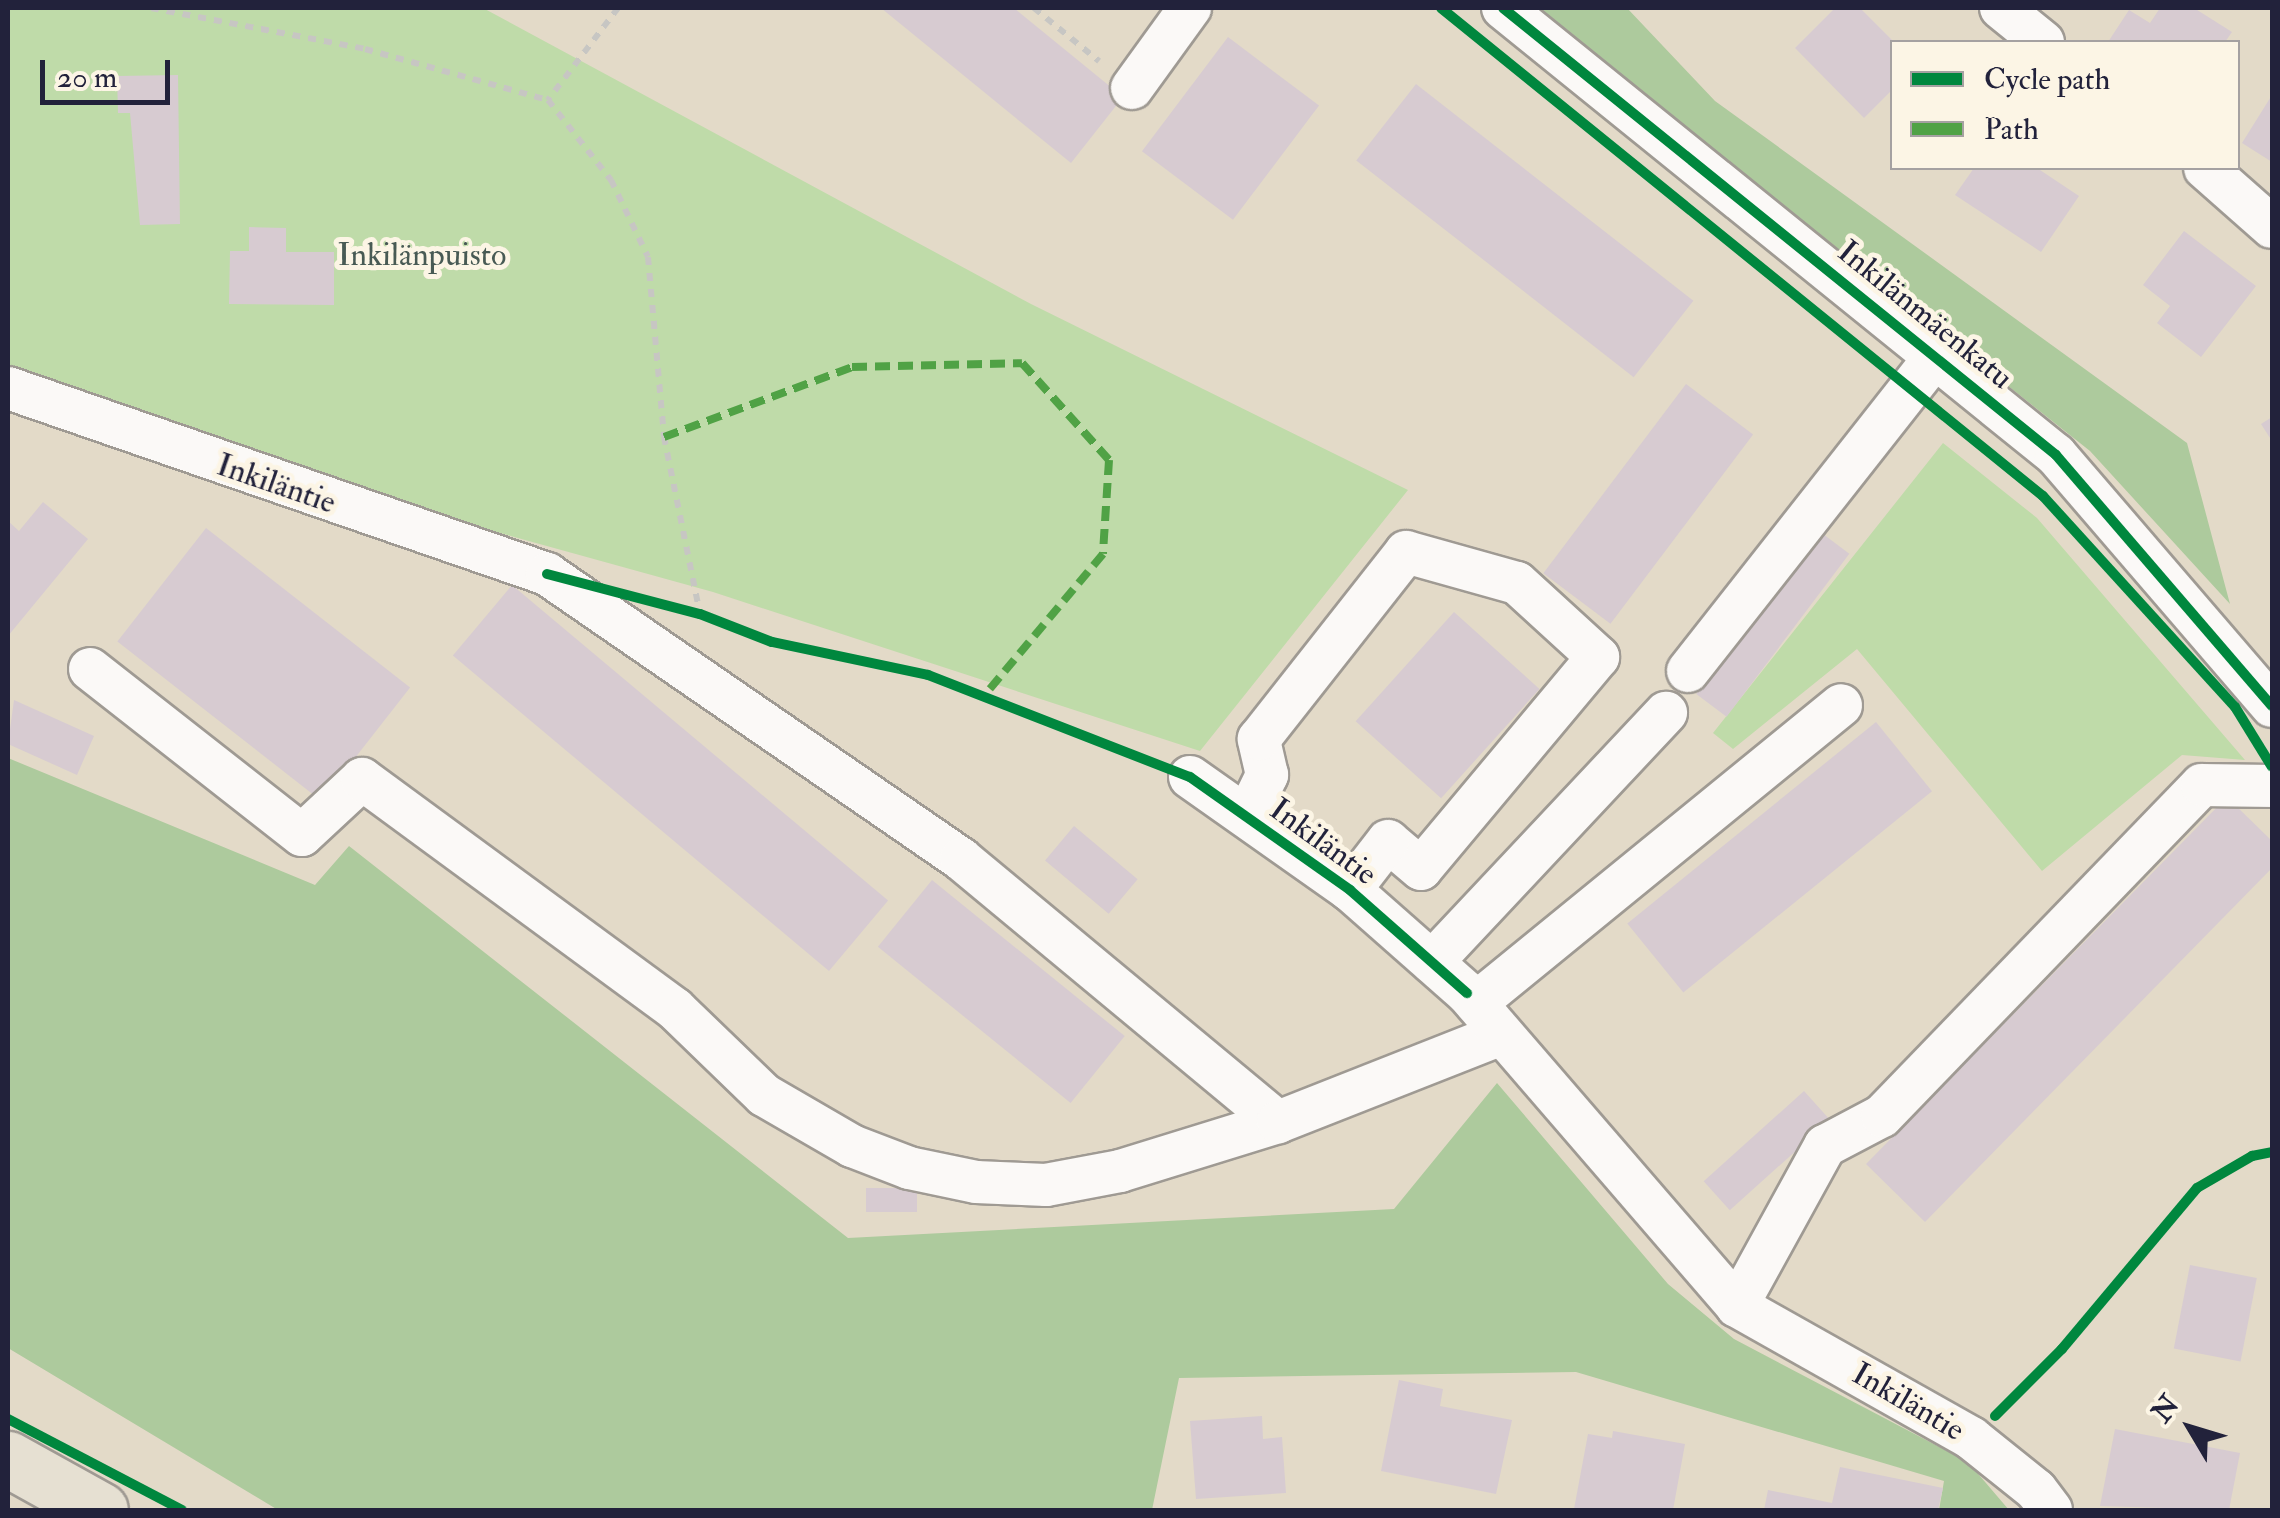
<!DOCTYPE html>
<html>
<head>
<meta charset="utf-8">
<style>
  body { margin:0 }
  #map { position:relative; width:2280px; height:1518px; overflow:hidden; background:#e3dac8; font-family:"IM FELL Double Pica",serif }
  div>[style] { position:absolute }
  .green>* { inset:0; background:#bfdba9 }
  .forest>* { inset:0; background:#adca9d }
  .building>* { inset:0; background:#d7cbd1; transform-origin:0 0 }
  .path>* { height:6px; margin-top:-3px; transform-origin:0; background:repeating-linear-gradient(90deg,#c7c6c3 0 8px,transparent 0 16px) }
  .roads { filter:drop-shadow(2px 0 #9f9a93) drop-shadow(-2px 0 #9f9a93) drop-shadow(0 2px #9f9a93) drop-shadow(0 -2px #9f9a93) }
  .minor>* { height:42px; margin:-21px; padding:0 21px; transform-origin:21px; border-radius:21px; background:#fbf9f7 }
  .major>* { height:55px; margin:-27.5px; padding:0 27.5px; transform-origin:27.5px; border-radius:27.5px; background:#e6e0d2 }
  .quiet>* { height:8px; margin-top:-4px; transform-origin:0; background:repeating-linear-gradient(90deg,#50a245 0 15px,transparent 0 23px) }
  .cycleway>* { height:10px; margin:-5px; padding:0 5px; transform-origin:5px; border-radius:5px; background:#00873e }
  span { translate:-50% -50%; white-space:nowrap; text-align:center; line-height:1.15; -webkit-text-stroke:10px #fcf5e5; paint-order:stroke }
  .park-label { font-size:32px; color:#485a54 }
  .street-label { font-size:32px; color:#22223b }
  .frame { position:absolute; inset:0; border:10px solid #22223b; pointer-events:none }
  .legend { position:absolute; left:1890px; top:40px; width:350px; height:130px; box-sizing:border-box; background:#fcf5e5; border:2px solid #a5a1a1; margin:0; padding:12px 18px; list-style:none; font-size:30px; color:#22223b }
  .legend li { display:flex; align-items:center; gap:20px; height:50px }
  .legend b { width:50px; border:2px solid #a5a1a1 }
  .north { position:absolute; left:2140px; top:1378px; width:100px; height:100px; -webkit-text-stroke:8px #fcf5e5; paint-order:stroke; rotate:308deg; font-size:28px; font-weight:700; line-height:40px; text-align:center; color:#22223b }
  .north::after { content:''; display:block; margin:auto; width:35px; height:45px; background:#22223b; clip-path:polygon(50% 0,100% 100%,50% 72%,0 100%) }
  .scale { position:absolute; left:40px; top:60px; width:130px; height:45px; box-sizing:border-box; border:5px solid #22223b; border-top:0; padding-left:12px; font-size:30px; line-height:35px; white-space:nowrap; color:#22223b; -webkit-text-stroke:8px #fcf5e5; paint-order:stroke }
</style>
</head>
<body>
<div id="map">
  <div class="green">
    <div style="clip-path:polygon(8px 8px,483px 8px,1031px 304px,1408px 490px,1200px 751px,713px 592px,179px 444px,8px 375px)"></div>
    <div style="clip-path:polygon(1943px 443px,2037px 518px,2245px 760px,2182px 755px,2042px 871px,1857px 649px,1733px 749px,1713px 733px)"></div>
  </div>
  <div class="forest">
    <div style="clip-path:polygon(1531px 8px,1627px 8px,1715px 101px,2187px 443px,2230px 604px,2090px 451px)"></div>
    <div style="clip-path:polygon(8px 758px,315px 885px,349px 846px,848px 1238px,1394px 1209px,1497px 1083px,1668px 1284px,1734px 1339px,1968px 1462px,2009px 1510px,1939px 1510px,1944px 1481px,1576px 1372px,1179px 1378px,1152px 1510px,278px 1510px,8px 1348px)"></div>
  </div>
  <div class="building">
    <div style="clip-path:polygon(881px 8px,1014px 8px,1123px 97px,1071px 163px)"></div>
    <div style="clip-path:polygon(1835px 8px,1860px 8px,1892px 40px,1892px 90px,1864px 118px,1795px 48px)"></div>
    <div style="clip-path:polygon(2160px 8px,2194px 8px,2232px 32px,2225px 42px,2108px 42px,2129px 10px,2150px 23px)"></div>
    <div style="left:1228px;top:37px;width:114px;height:143px;rotate:37deg"></div>
    <div style="clip-path:polygon(178px 75px,180px 224px,140px 225px,130px 113px,118px 113px,117px 76px)"></div>
    <div style="left:1416px;top:84px;width:352px;height:97px;rotate:38deg"></div>
    <div style="clip-path:polygon(2272px 95px,2272px 162px,2242px 143px)"></div>
    <div style="clip-path:polygon(1974px 168px,2037px 168px,2079px 196px,2041px 252px,1955px 195px)"></div>
    <div style="clip-path:polygon(249px 227px,286px 228px,286px 252px,334px 252px,334px 305px,229px 304px,230px 251px,249px 251px)"></div>
    <div style="clip-path:polygon(2184px 231px,2256px 286px,2201px 357px,2157px 323px,2170px 306px,2143px 285px)"></div>
    <div style="left:1686px;top:384px;width:84px;height:237px;rotate:37deg"></div>
    <div style="clip-path:polygon(2272px 417px,2272px 441px,2261px 424px)"></div>
    <div style="clip-path:polygon(43px 502px,88px 539px,8px 636px,8px 521px,19px 531px)"></div>
    <div style="left:206px;top:528px;width:259px;height:144px;rotate:38deg"></div>
    <div style="left:1819px;top:531px;width:38px;height:204px;rotate:37deg"></div>
    <div style="left:512px;top:585px;width:491px;height:92px;rotate:40deg"></div>
    <div style="left:1454px;top:612px;width:115px;height:147px;rotate:42deg"></div>
    <div style="clip-path:polygon(14px 700px,94px 736px,77px 775px,8px 744px)"></div>
    <div style="left:1876px;top:722px;width:89px;height:320px;rotate:51deg"></div>
    <div style="clip-path:polygon(2227px 797px,2272px 841px,2272px 868px,1925px 1222px,1866px 1164px)"></div>
    <div style="left:1074px;top:826px;width:83px;height:45px;rotate:40deg"></div>
    <div style="left:932px;top:880px;width:248px;height:86px;rotate:39deg"></div>
    <div style="left:1804px;top:1091px;width:39px;height:135px;rotate:48deg"></div>
    <div style="left:866px;top:1188px;width:51px;height:24px"></div>
    <div style="left:2190px;top:1265px;width:68px;height:85px;rotate:11deg"></div>
    <div style="clip-path:polygon(1399px 1380px,1443px 1389px,1440px 1406px,1512px 1420px,1496px 1494px,1381px 1471px)"></div>
    <div style="clip-path:polygon(1262px 1416px,1263px 1439px,1282px 1437px,1286px 1493px,1196px 1499px,1190px 1421px)"></div>
    <div style="clip-path:polygon(2115px 1429px,2240px 1453px,2229px 1510px,2100px 1506px)"></div>
    <div style="clip-path:polygon(1613px 1431px,1685px 1444px,1673px 1510px,1574px 1509px,1588px 1434px,1612px 1438px)"></div>
    <div style="clip-path:polygon(1840px 1467px,1943px 1488px,1938px 1510px,1764px 1510px,1768px 1490px,1832px 1503px)"></div>
  </div>
  <div class="path">
    <div style="left:151px;top:8px;width:218px;rotate:10.8deg"></div>
    <div style="left:365px;top:49px;width:190px;rotate:15.6deg"></div>
    <div style="left:618px;top:8px;width:116px;rotate:127.3deg"></div>
    <div style="left:548px;top:100px;width:102px;rotate:51.8deg"></div>
    <div style="left:611px;top:180px;width:85px;rotate:64.3deg"></div>
    <div style="left:648px;top:257px;width:181px;rotate:84.9deg"></div>
    <div style="left:664px;top:437px;width:181px;rotate:78.5deg"></div>
    <div style="left:1034px;top:8px;width:84px;rotate:39.2deg"></div>
  </div>
  <div class="roads">
    <div class="minor">
      <div style="left:1503px;top:8px;width:711px;rotate:38.95deg"></div>
      <div style="left:2056px;top:455px;width:331px;rotate:49.3deg"></div>
      <div style="left:2001px;top:8px;width:54px;rotate:39deg"></div>
      <div style="left:1132px;top:88px;width:99px;rotate:-54.1deg"></div>
      <div style="left:2205px;top:168px;width:89px;rotate:41.4deg"></div>
      <div style="left:8px;top:388px;width:570px;rotate:19.04deg"></div>
      <div style="left:547px;top:574px;width:503px;rotate:34.54deg"></div>
      <div style="left:961px;top:859px;width:412px;rotate:39.7deg"></div>
      <div style="left:90px;top:669px;width:269px;rotate:38.1deg"></div>
      <div style="left:302px;top:835px;width:82px;rotate:-43deg"></div>
      <div style="left:362px;top:779px;width:388px;rotate:36.3deg"></div>
      <div style="left:675px;top:1009px;width:124px;rotate:44deg"></div>
      <div style="left:764px;top:1095px;width:102px;rotate:30.1deg"></div>
      <div style="left:852px;top:1146px;width:61px;rotate:21.1deg"></div>
      <div style="left:909px;top:1168px;width:68px;rotate:11.8deg"></div>
      <div style="left:976px;top:1182px;width:70px;rotate:2.5deg"></div>
      <div style="left:1046px;top:1185px;width:75px;rotate:-10.7deg"></div>
      <div style="left:1120px;top:1171px;width:165px;rotate:-17.2deg"></div>
      <div style="left:1278px;top:1122px;width:240px;rotate:-21.5deg"></div>
      <div style="left:1688px;top:671px;width:402px;rotate:-51.8deg"></div>
      <div style="left:1190px;top:777px;width:196px;rotate:35.2deg"></div>
      <div style="left:1350px;top:890px;width:156px;rotate:41.4deg"></div>
      <div style="left:1467px;top:993px;width:413px;rotate:49.2deg"></div>
      <div style="left:1737px;top:1306px;width:269px;rotate:29.4deg"></div>
      <div style="left:1971px;top:1438px;width:83px;rotate:38.7deg"></div>
      <div style="left:2036px;top:1490px;width:25px;rotate:53deg"></div>
      <div style="left:1247px;top:816px;width:46px;rotate:-64deg"></div>
      <div style="left:1267px;top:775px;width:37px;rotate:-103deg"></div>
      <div style="left:1259px;top:739px;width:238px;rotate:-51.8deg"></div>
      <div style="left:1406px;top:552px;width:115px;rotate:15.6deg"></div>
      <div style="left:1517px;top:583px;width:110px;rotate:42.4deg"></div>
      <div style="left:1598px;top:657px;width:276px;rotate:129.9deg"></div>
      <div style="left:1421px;top:869px;width:43px;rotate:-139.7deg"></div>
      <div style="left:1388px;top:841px;width:62px;rotate:127.8deg"></div>
      <div style="left:1432px;top:962px;width:342px;rotate:-46.8deg"></div>
      <div style="left:1476px;top:1003px;width:471px;rotate:-39.2deg"></div>
      <div style="left:1737px;top:1306px;width:183px;rotate:-61.2deg"></div>
      <div style="left:1825px;top:1146px;width:64px;rotate:-27.8deg"></div>
      <div style="left:1882px;top:1116px;width:460px;rotate:-46deg"></div>
      <div style="left:2202px;top:785px;width:70px;rotate:0.8deg"></div>
    </div>
    <div class="major">
      <div style="left:8px;top:1459px;width:105px;rotate:29deg"></div>
    </div>
  </div>
  <div class="quiet">
    <div style="left:664px;top:437px;width:201px;rotate:-20.4deg"></div>
    <div style="left:852px;top:367px;width:170px;rotate:-1.3deg"></div>
    <div style="left:1022px;top:363px;width:130px;rotate:48.1deg"></div>
    <div style="left:1109px;top:460px;width:94px;rotate:93.7deg"></div>
    <div style="left:1103px;top:554px;width:188px;rotate:130deg"></div>
  </div>
  <div class="cycleway">
    <div style="left:1441px;top:8px;width:775px;rotate:39.03deg"></div>
    <div style="left:2043px;top:496px;width:285px;rotate:47.7deg"></div>
    <div style="left:2235px;top:707px;width:70px;rotate:58.3deg"></div>
    <div style="left:1503px;top:8px;width:711px;rotate:38.95deg"></div>
    <div style="left:2056px;top:455px;width:331px;rotate:49.3deg"></div>
    <div style="left:547px;top:574px;width:158px;rotate:14.7deg"></div>
    <div style="left:700px;top:614px;width:77px;rotate:21.3deg"></div>
    <div style="left:772px;top:642px;width:159px;rotate:11.9deg"></div>
    <div style="left:928px;top:675px;width:281px;rotate:21.3deg"></div>
    <div style="left:1190px;top:777px;width:196px;rotate:35.2deg"></div>
    <div style="left:1350px;top:890px;width:156px;rotate:41.4deg"></div>
    <div style="left:1995px;top:1416px;width:95px;rotate:-45deg"></div>
    <div style="left:2062px;top:1349px;width:210px;rotate:-50deg"></div>
    <div style="left:2197px;top:1188px;width:64px;rotate:-30.2deg"></div>
    <div style="left:2252px;top:1156px;width:20px;rotate:-11deg"></div>
    <div style="left:8px;top:1419px;width:196px;rotate:27.6deg"></div>
  </div>
  <div class="park-label">
    <span style="left:422px;top:255px">Inkilänpuisto</span>
  </div>
  <div class="street-label">
    <span style="left:1925px;top:315px;rotate:39deg">Inkilänmäenkatu</span>
    <span style="left:276px;top:484px;rotate:19deg">Inkiläntie</span>
    <span style="left:1323px;top:842px;rotate:36deg">Inkiläntie</span>
    <span style="left:1908px;top:1402px;rotate:30deg">Inkiläntie</span>
  </div>
  <div class="frame"></div>
  <ul class="legend">
  <li><b style="height:12px;background:#00873e"></b>Cycle path</li>
  <li><b style="height:12px;background:#50a245"></b>Path</li>
  </ul>
  <div class="north">N</div>
  <div class="scale">20 m</div>
</div>
</body>
</html>
